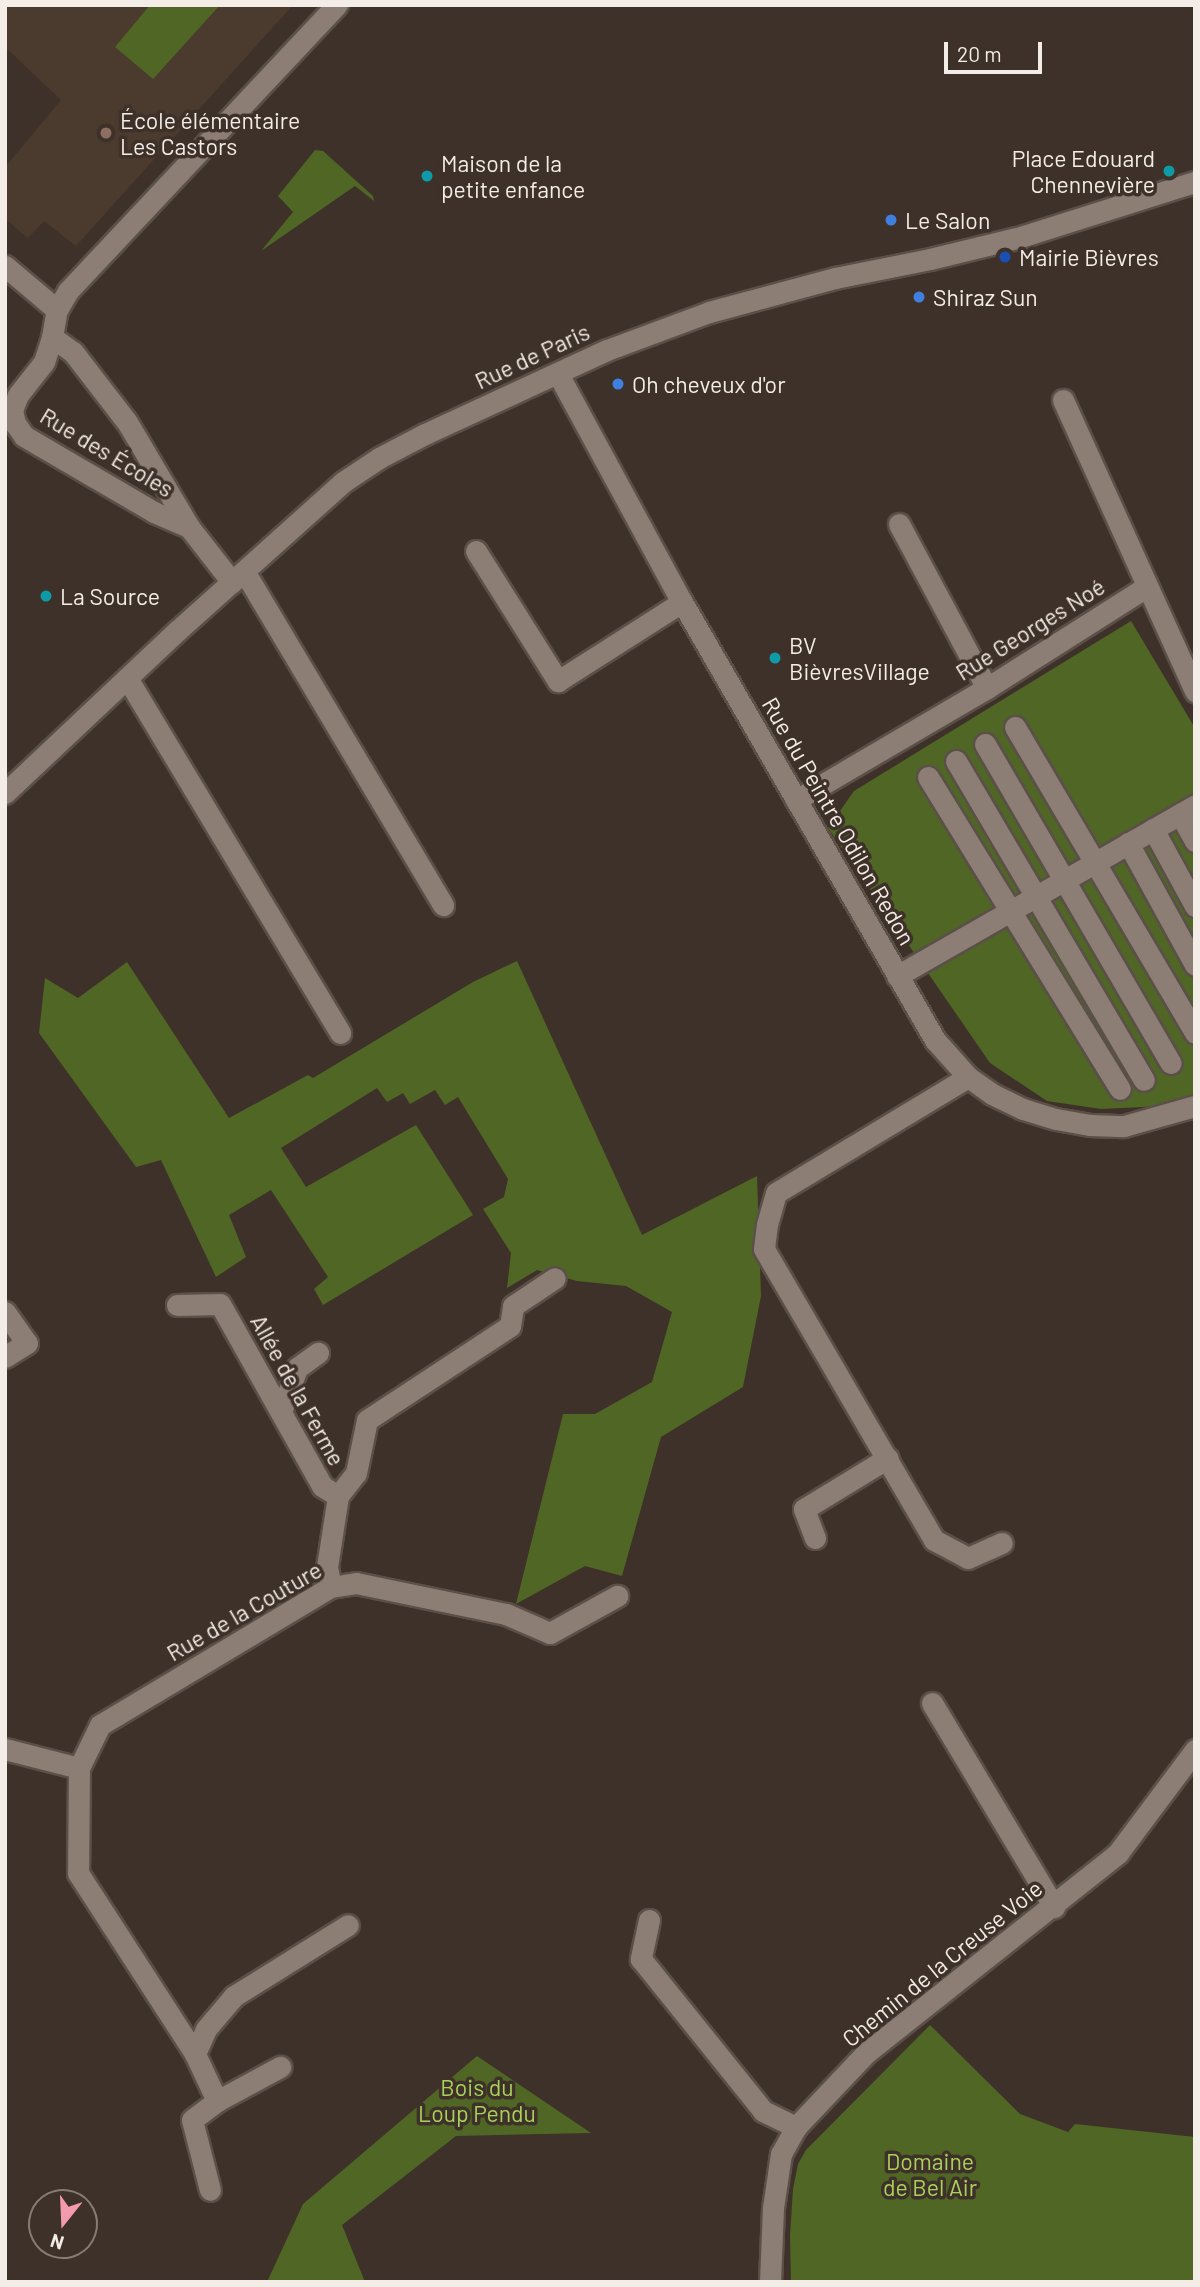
<!DOCTYPE html>
<html>
<head>
<meta charset="utf-8">
<style>
  body { margin:0 }
  #map { position:relative; width:1200px; height:2287px; overflow:hidden; background:#3e3129; font-family:Barlow,sans-serif }
  div>[style] { position:absolute }
  .built>* { inset:0; background:#4b3a2e }
  .green>* { inset:0; background:#506625 }
  .roads { filter:drop-shadow(2px 0 #5a5048) drop-shadow(-2px 0 #5a5048) drop-shadow(0 2px #5a5048) drop-shadow(0 -2px #5a5048) }
  .minor>* { height:21px; margin:-10.5px; padding:0 10.5px; transform-origin:10.5px; border-radius:10.5px; background:#8c7e74 }
  .dots>* { width:19px; height:19px; translate:-50% -50%; box-sizing:border-box; border:4px solid #3e3129; border-radius:50% }
  span { translate:-50% -50%; white-space:nowrap; text-align:center; line-height:1.15; -webkit-text-stroke:7px #3e3129; paint-order:stroke }
  .poi-label { font-size:23px; color:#f4ece6 }
  .left { translate:0 -50%; text-align:left }
  .right { translate:-100% -50%; text-align:right }
  .street-label { font-size:23px; color:#f4ece6 }
  .park-label { font-size:23px; color:#a9d25b }
  .frame { position:absolute; inset:0; border:7px solid #f4ece6; pointer-events:none }
  .north { position:absolute; left:28px; top:2189px; width:70px; height:70px; box-sizing:border-box; background:#3e3129; border:2px solid #877c75; border-radius:50%; rotate:198deg; font-size:19px; font-weight:700; line-height:28px; text-align:center; color:#f4ece6 }
  .north::after { content:''; display:block; margin:auto; width:24px; height:32px; background:#f29aae; clip-path:polygon(50% 0,100% 100%,50% 72%,0 100%) }
  .scale { position:absolute; left:944px; top:42px; width:98px; height:32px; box-sizing:border-box; border:4px solid #f4ece6; border-top:0; padding-left:9px; font-size:21px; line-height:24px; white-space:nowrap; color:#f4ece6; -webkit-text-stroke:5px #3e3129; paint-order:stroke }
</style>
</head>
<body>
<div id="map">
  <div class="built">
    <div style="clip-path:polygon(5px 5px,293px 5px,76px 246px,44px 221px,28px 238px,5px 219px,5px 167px,61px 100px,5px 47px)"></div>
  </div>
  <div class="green">
    <div style="clip-path:polygon(150px 5px,220px 5px,153px 79px,115px 47px)"></div>
    <div style="clip-path:polygon(315px 150px,323px 151px,373px 196px,374px 201px,355px 186px,261px 251px,293px 212px,278px 196px)"></div>
    <div style="clip-path:polygon(1131px 621px,1195px 728px,1195px 1094px,1164px 1106px,1101px 1109px,1047px 1101px,990px 1063px,828px 828px,854px 791px)"></div>
    <div style="clip-path:polygon(517px 961px,642px 1235px,757px 1176px,761px 1296px,743px 1387px,661px 1437px,622px 1576px,585px 1566px,516px 1604px,563px 1414px,595px 1414px,652px 1382px,672px 1312px,626px 1286px,577px 1281px,537px 1270px,507px 1288px,511px 1253px,483px 1209px,504px 1197px,508px 1179px,458px 1097px,445px 1105px,435px 1090px,410px 1104px,403px 1093px,387px 1102px,377px 1088px,281px 1148px,306px 1187px,416px 1125px,473px 1215px,323px 1305px,314px 1289px,328px 1277px,271px 1190px,229px 1215px,246px 1257px,216px 1277px,161px 1160px,136px 1167px,39px 1033px,45px 978px,78px 998px,127px 962px,229px 1118px,308px 1075px,313px 1078px,473px 982px)"></div>
    <div style="clip-path:polygon(930px 2025px,1020px 2114px,1068px 2132px,1075px 2124px,1195px 2137px,1195px 2282px,791px 2282px,790px 2235px,793px 2189px,798px 2164px,806px 2150px)"></div>
    <div style="clip-path:polygon(477px 2056px,591px 2133px,456px 2136px,342px 2225px,365px 2282px,267px 2282px,303px 2204px)"></div>
  </div>
  <div class="roads">
    <div class="minor">
      <div style="left:5px;top:266px;width:68px;rotate:40.2deg"></div>
      <div style="left:52px;top:337px;width:27px;rotate:-80deg"></div>
      <div style="left:57px;top:310px;width:22px;rotate:-60deg"></div>
      <div style="left:68px;top:291px;width:393px;rotate:-46.8deg"></div>
      <div style="left:558px;top:374px;width:260px;rotate:61.5deg"></div>
      <div style="left:682px;top:602px;width:506px;rotate:59.99deg"></div>
      <div style="left:935px;top:1040px;width:50px;rotate:48.3deg"></div>
      <div style="left:968px;top:1077px;width:29px;rotate:35deg"></div>
      <div style="left:992px;top:1094px;width:34px;rotate:26deg"></div>
      <div style="left:1023px;top:1109px;width:34px;rotate:17deg"></div>
      <div style="left:1056px;top:1119px;width:35px;rotate:10deg"></div>
      <div style="left:1090px;top:1125px;width:34px;rotate:2deg"></div>
      <div style="left:1124px;top:1126px;width:74px;rotate:-15.7deg"></div>
      <div style="left:1063px;top:400px;width:320px;rotate:65.6deg"></div>
      <div style="left:899px;top:524px;width:186px;rotate:61.8deg"></div>
      <div style="left:189px;top:527px;width:38px;rotate:-157deg"></div>
      <div style="left:154px;top:512px;width:151px;rotate:-149.7deg"></div>
      <div style="left:24px;top:436px;width:16px;rotate:-125deg"></div>
      <div style="left:15px;top:423px;width:13px;rotate:-103deg"></div>
      <div style="left:12px;top:410px;width:16px;rotate:-68deg"></div>
      <div style="left:18px;top:395px;width:42px;rotate:-51.8deg"></div>
      <div style="left:44px;top:362px;width:26px;rotate:-72deg"></div>
      <div style="left:52px;top:337px;width:26px;rotate:36deg"></div>
      <div style="left:73px;top:352px;width:88px;rotate:52.4deg"></div>
      <div style="left:127px;top:422px;width:122px;rotate:59.4deg"></div>
      <div style="left:189px;top:527px;width:70px;rotate:52deg"></div>
      <div style="left:476px;top:551px;width:154px;rotate:57.8deg"></div>
      <div style="left:558px;top:681px;width:147px;rotate:-32.5deg"></div>
      <div style="left:244px;top:571px;width:389px;rotate:59.2deg"></div>
      <div style="left:127px;top:678px;width:414px;rotate:59deg"></div>
      <div style="left:1015px;top:727px;width:355px;rotate:59.5deg"></div>
      <div style="left:985px;top:744px;width:369px;rotate:59.8deg"></div>
      <div style="left:956px;top:761px;width:370px;rotate:59.5deg"></div>
      <div style="left:928px;top:777px;width:366px;rotate:58.4deg"></div>
      <div style="left:5px;top:793px;width:236px;rotate:-43.3deg"></div>
      <div style="left:177px;top:631px;width:223px;rotate:-41.9deg"></div>
      <div style="left:343px;top:482px;width:43px;rotate:-33.7deg"></div>
      <div style="left:379px;top:458px;width:52px;rotate:-27.6deg"></div>
      <div style="left:425px;top:434px;width:200px;rotate:-24.8deg"></div>
      <div style="left:607px;top:350px;width:109px;rotate:-20.4deg"></div>
      <div style="left:709px;top:312px;width:131px;rotate:-15.1deg"></div>
      <div style="left:835px;top:278px;width:97px;rotate:-11.3deg"></div>
      <div style="left:930px;top:259px;width:89px;rotate:-13.6deg"></div>
      <div style="left:1017px;top:238px;width:187px;rotate:-17.5deg"></div>
      <div style="left:796px;top:800px;width:221px;rotate:-30.4deg"></div>
      <div style="left:987px;top:688px;width:188px;rotate:-32.4deg"></div>
      <div style="left:1180px;top:814px;width:31px;rotate:61deg"></div>
      <div style="left:1153px;top:829px;width:88px;rotate:61.4deg"></div>
      <div style="left:1128px;top:843px;width:139px;rotate:61.2deg"></div>
      <div style="left:897px;top:976px;width:344px;rotate:-29.8deg"></div>
      <div style="left:968px;top:1077px;width:224px;rotate:148.9deg"></div>
      <div style="left:776px;top:1193px;width:32px;rotate:106deg"></div>
      <div style="left:767px;top:1224px;width:25px;rotate:97deg"></div>
      <div style="left:764px;top:1249px;width:337px;rotate:59.7deg"></div>
      <div style="left:934px;top:1540px;width:38px;rotate:28deg"></div>
      <div style="left:968px;top:1558px;width:37px;rotate:-24deg"></div>
      <div style="left:177px;top:1305px;width:43px;rotate:-1.3deg"></div>
      <div style="left:220px;top:1304px;width:209px;rotate:60.7deg"></div>
      <div style="left:322px;top:1486px;width:19px;rotate:32deg"></div>
      <div style="left:338px;top:1496px;width:72px;rotate:98.8deg"></div>
      <div style="left:327px;top:1567px;width:20px;rotate:79deg"></div>
      <div style="left:5px;top:1312px;width:38px;rotate:55deg"></div>
      <div style="left:27px;top:1343px;width:26px;rotate:148deg"></div>
      <div style="left:281px;top:1412px;width:47px;rotate:-70deg"></div>
      <div style="left:297px;top:1368px;width:26px;rotate:-36deg"></div>
      <div style="left:338px;top:1496px;width:29px;rotate:-52deg"></div>
      <div style="left:356px;top:1473px;width:54px;rotate:-78.3deg"></div>
      <div style="left:367px;top:1420px;width:171px;rotate:-33.3deg"></div>
      <div style="left:510px;top:1326px;width:20px;rotate:-81deg"></div>
      <div style="left:513px;top:1306px;width:50px;rotate:-33.7deg"></div>
      <div style="left:815px;top:1538px;width:31px;rotate:-111deg"></div>
      <div style="left:804px;top:1509px;width:98px;rotate:-31.3deg"></div>
      <div style="left:932px;top:1703px;width:238px;rotate:59.1deg"></div>
      <div style="left:5px;top:1749px;width:76px;rotate:14.4deg"></div>
      <div style="left:79px;top:1768px;width:48px;rotate:-64deg"></div>
      <div style="left:100px;top:1725px;width:269px;rotate:-30.9deg"></div>
      <div style="left:331px;top:1587px;width:25px;rotate:-9deg"></div>
      <div style="left:356px;top:1583px;width:153px;rotate:11.7deg"></div>
      <div style="left:506px;top:1614px;width:48px;rotate:23.4deg"></div>
      <div style="left:550px;top:1633px;width:77px;rotate:-28.9deg"></div>
      <div style="left:79px;top:1768px;width:105px;rotate:90.5deg"></div>
      <div style="left:78px;top:1873px;width:216px;rotate:57.1deg"></div>
      <div style="left:195px;top:2054px;width:52px;rotate:64.9deg"></div>
      <div style="left:217px;top:2101px;width:31px;rotate:143deg"></div>
      <div style="left:192px;top:2120px;width:72px;rotate:75.6deg"></div>
      <div style="left:649px;top:1920px;width:40px;rotate:102deg"></div>
      <div style="left:641px;top:1959px;width:195px;rotate:51.2deg"></div>
      <div style="left:763px;top:2111px;width:37px;rotate:26deg"></div>
      <div style="left:195px;top:2054px;width:27px;rotate:-66deg"></div>
      <div style="left:206px;top:2029px;width:43px;rotate:-49.7deg"></div>
      <div style="left:234px;top:1996px;width:134px;rotate:-31.9deg"></div>
      <div style="left:217px;top:2101px;width:72px;rotate:-28.4deg"></div>
      <div style="left:770px;top:2282px;width:74px;rotate:-87.7deg"></div>
      <div style="left:773px;top:2208px;width:55px;rotate:-81.6deg"></div>
      <div style="left:781px;top:2154px;width:31px;rotate:-61deg"></div>
      <div style="left:796px;top:2127px;width:102px;rotate:-46.6deg"></div>
      <div style="left:866px;top:2053px;width:322px;rotate:-38.4deg"></div>
      <div style="left:1118px;top:1853px;width:129px;rotate:-53.2deg"></div>
    </div>
  </div>
  <div class="dots">
    <div style="left:106px;top:133px;background:#8d6e63"></div>
    <div style="left:1169px;top:171px;background:#0f9aa8"></div>
    <div style="left:427px;top:176px;background:#0f9aa8"></div>
    <div style="left:891px;top:220px;background:#3f7fe0"></div>
    <div style="left:1005px;top:257px;background:#1a4fb4"></div>
    <div style="left:919px;top:297px;background:#3f7fe0"></div>
    <div style="left:618px;top:384px;background:#3f7fe0"></div>
    <div style="left:46px;top:596px;background:#0f9aa8"></div>
    <div style="left:775px;top:658px;background:#0f9aa8"></div>
  </div>
  <div class="poi-label">
    <span class="left" style="left:120px;top:133px">École élémentaire<br>Les Castors</span>
    <span class="right" style="left:1155px;top:171px">Place Edouard<br>Chennevière</span>
    <span class="left" style="left:441px;top:176px">Maison de la<br>petite enfance</span>
    <span class="left" style="left:905px;top:220px">Le Salon</span>
    <span class="left" style="left:1019px;top:257px">Mairie Bièvres</span>
    <span class="left" style="left:933px;top:297px">Shiraz Sun</span>
    <span class="left" style="left:632px;top:384px">Oh cheveux d'or</span>
    <span class="left" style="left:60px;top:596px">La Source</span>
    <span class="left" style="left:789px;top:658px">BV<br>BièvresVillage</span>
  </div>
  <div class="street-label">
    <span style="left:532px;top:356px;rotate:-25deg">Rue de Paris</span>
    <span style="left:107px;top:452px;rotate:31deg">Rue des Écoles</span>
    <span style="left:1030px;top:629px;rotate:-32deg">Rue Georges Noé</span>
    <span style="left:839px;top:821px;rotate:60deg">Rue du Peintre Odilon Redon</span>
    <span style="left:298px;top:1390px;rotate:61deg">Allée de la Ferme</span>
    <span style="left:244px;top:1611px;rotate:-30deg">Rue de la Couture</span>
    <span style="left:942px;top:1963px;rotate:-39deg">Chemin de la Creuse Voie</span>
  </div>
  <div class="park-label">
    <span style="left:477px;top:2100px">Bois du<br>Loup Pendu</span>
    <span style="left:930px;top:2174px">Domaine<br>de Bel Air</span>
  </div>
  <div class="frame"></div>
  <div class="north">N</div>
  <div class="scale">20 m</div>
</div>
</body>
</html>
